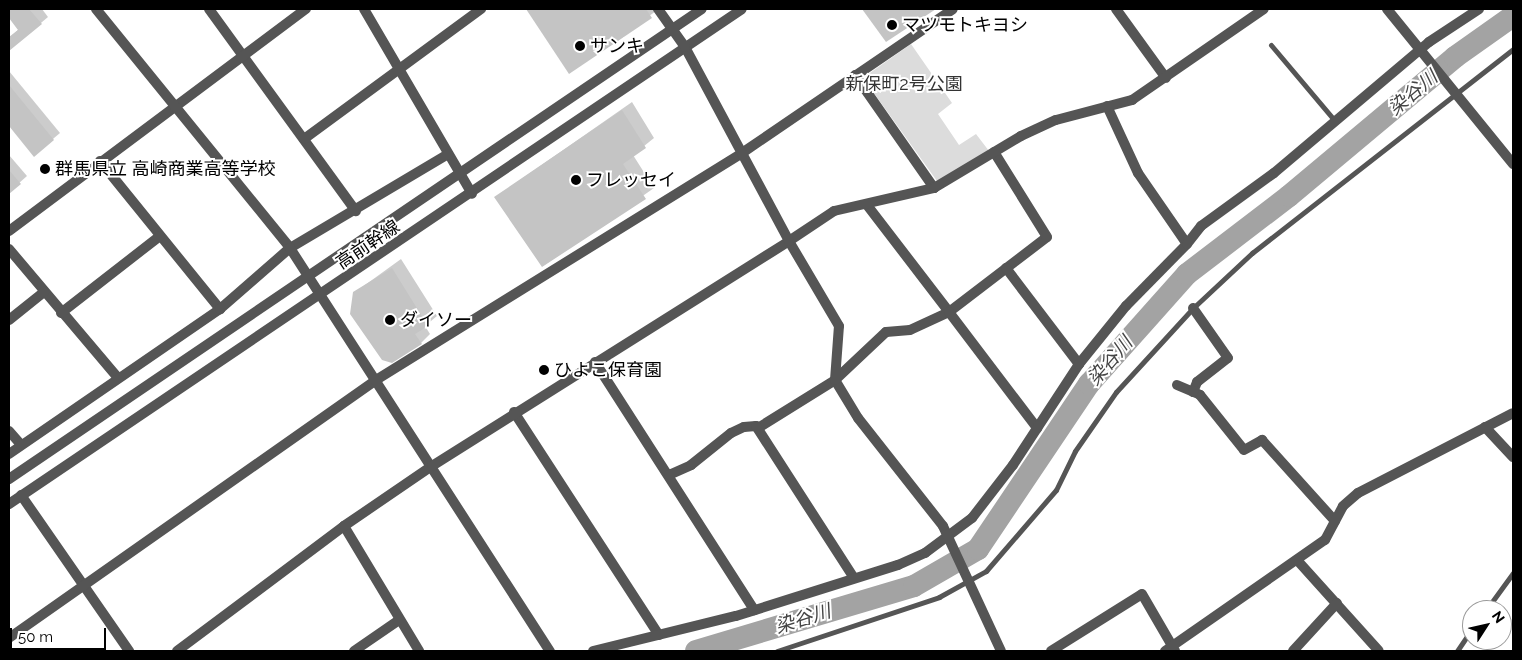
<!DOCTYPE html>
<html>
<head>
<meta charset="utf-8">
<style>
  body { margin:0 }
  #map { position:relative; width:1522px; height:660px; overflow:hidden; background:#fff; font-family:Raleway,"Noto Sans JP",sans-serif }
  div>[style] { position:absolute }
  .green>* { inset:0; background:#dcdcdc }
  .shadow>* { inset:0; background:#0003 }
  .river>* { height:22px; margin:-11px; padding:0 11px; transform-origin:11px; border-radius:11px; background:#a3a3a3 }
  .building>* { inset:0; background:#c4c4c4 }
  .service>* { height:5px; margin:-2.5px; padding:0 2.5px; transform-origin:2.5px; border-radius:2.5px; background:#555 }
  .minor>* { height:10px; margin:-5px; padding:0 5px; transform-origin:5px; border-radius:5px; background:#555 }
  .tertiary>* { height:10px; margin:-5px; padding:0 5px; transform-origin:5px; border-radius:5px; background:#555 }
  .dots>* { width:14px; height:14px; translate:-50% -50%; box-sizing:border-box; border:2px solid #fff; border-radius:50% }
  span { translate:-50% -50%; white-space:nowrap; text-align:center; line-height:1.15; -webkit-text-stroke:4px #fff; paint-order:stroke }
  .poi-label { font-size:18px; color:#000 }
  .left { translate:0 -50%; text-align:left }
  .park-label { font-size:18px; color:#333 }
  .street-label { font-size:18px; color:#000 }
  .water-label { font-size:19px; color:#444; font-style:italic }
  .frame { position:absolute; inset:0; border:10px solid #000; pointer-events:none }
  .north { position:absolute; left:1462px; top:600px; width:50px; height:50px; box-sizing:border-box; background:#fff; border:1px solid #999; border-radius:50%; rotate:55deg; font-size:14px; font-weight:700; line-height:20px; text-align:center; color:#000 }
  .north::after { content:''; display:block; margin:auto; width:18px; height:22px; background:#000; clip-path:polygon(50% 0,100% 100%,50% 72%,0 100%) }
  .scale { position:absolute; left:10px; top:628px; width:96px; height:22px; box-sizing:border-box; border:2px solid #000; border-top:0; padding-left:6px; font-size:15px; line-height:18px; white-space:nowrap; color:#000; -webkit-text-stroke:4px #fff; paint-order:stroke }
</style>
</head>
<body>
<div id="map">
  <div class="green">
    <div style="clip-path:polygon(911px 44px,952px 103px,938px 114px,959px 145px,976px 134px,989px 151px,937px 181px,866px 82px,867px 75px)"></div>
  </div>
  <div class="shadow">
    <div style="clip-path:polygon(9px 9px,42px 9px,48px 17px,9px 50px,9px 38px,19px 29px,9px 16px)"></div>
    <div style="clip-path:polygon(527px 9px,659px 9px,569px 72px)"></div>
    <div style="clip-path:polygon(864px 9px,934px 9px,886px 40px)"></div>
    <div style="clip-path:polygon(9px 71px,60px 133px,34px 155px,9px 124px)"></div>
    <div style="clip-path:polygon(632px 102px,654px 138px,633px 155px,654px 188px,543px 266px,496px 197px)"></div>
    <div style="clip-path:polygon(9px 155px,27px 176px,9px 192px)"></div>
    <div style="clip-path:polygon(401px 259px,437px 316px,425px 326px,430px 334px,421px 343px,354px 293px)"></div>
  </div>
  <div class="river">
    <div style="left:696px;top:651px;width:227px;rotate:-16.6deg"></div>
    <div style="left:914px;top:586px;width:74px;rotate:-30deg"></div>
    <div style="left:978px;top:549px;width:199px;rotate:-56.1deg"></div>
    <div style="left:1089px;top:384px;width:147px;rotate:-48.3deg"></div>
    <div style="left:1187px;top:274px;width:128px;rotate:-37.4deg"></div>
    <div style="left:1289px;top:196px;width:217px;rotate:-39.9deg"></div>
    <div style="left:1455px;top:57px;width:71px;rotate:-35.3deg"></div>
  </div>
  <div class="building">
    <div style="clip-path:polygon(9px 9px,29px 9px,42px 24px,9px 51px,9px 37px,18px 30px,9px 18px)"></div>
    <div style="clip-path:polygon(526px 9px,646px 9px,652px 18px,569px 74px)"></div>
    <div style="clip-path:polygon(862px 9px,936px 9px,886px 42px)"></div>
    <div style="clip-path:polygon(9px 85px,54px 140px,34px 157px,9px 126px)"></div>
    <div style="clip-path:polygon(622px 110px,646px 148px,623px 164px,646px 199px,542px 267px,494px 197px)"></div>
    <div style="clip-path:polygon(9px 170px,21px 184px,9px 194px)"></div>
    <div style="clip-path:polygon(392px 268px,428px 326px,415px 334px,422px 344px,392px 363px,382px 360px,350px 314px,353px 292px)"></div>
  </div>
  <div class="service">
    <div style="left:1271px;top:45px;width:99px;rotate:49.9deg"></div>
    <div style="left:1486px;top:610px;width:46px;rotate:-53.9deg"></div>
    <div style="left:777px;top:651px;width:171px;rotate:-18.4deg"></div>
    <div style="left:939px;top:597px;width:54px;rotate:-29deg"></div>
    <div style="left:986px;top:571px;width:107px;rotate:-49.2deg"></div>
    <div style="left:1056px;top:490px;width:43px;rotate:-64deg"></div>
    <div style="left:1075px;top:451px;width:72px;rotate:-55.2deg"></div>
    <div style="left:1116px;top:392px;width:114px;rotate:-47.5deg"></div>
    <div style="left:1193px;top:308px;width:81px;rotate:-43deg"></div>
    <div style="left:1252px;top:253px;width:331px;rotate:-38deg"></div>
    <div style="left:1457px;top:651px;width:27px;rotate:-56deg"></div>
  </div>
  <div class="minor">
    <div style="left:209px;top:9px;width:250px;rotate:54deg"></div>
    <div style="left:364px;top:9px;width:214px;rotate:59.7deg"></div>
    <div style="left:1116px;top:9px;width:85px;rotate:54.1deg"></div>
    <div style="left:1387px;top:9px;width:200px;rotate:50.9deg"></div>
    <div style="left:855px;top:75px;width:138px;rotate:55deg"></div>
    <div style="left:1107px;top:106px;width:74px;rotate:65.2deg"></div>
    <div style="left:1138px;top:173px;width:86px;rotate:55.4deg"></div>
    <div style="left:304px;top:139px;width:220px;rotate:-36.3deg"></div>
    <div style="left:100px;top:161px;width:191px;rotate:51deg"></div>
    <div style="left:867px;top:205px;width:135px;rotate:52.5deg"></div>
    <div style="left:949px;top:312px;width:123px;rotate:-37.4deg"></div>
    <div style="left:1047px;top:237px;width:100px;rotate:-121.9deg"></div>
    <div style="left:9px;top:231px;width:371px;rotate:-36.8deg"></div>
    <div style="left:9px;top:249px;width:169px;rotate:49.8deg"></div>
    <div style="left:1006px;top:268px;width:121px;rotate:52.8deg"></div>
    <div style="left:61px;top:313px;width:125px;rotate:-37.9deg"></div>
    <div style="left:9px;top:320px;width:45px;rotate:-38.7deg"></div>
    <div style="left:595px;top:362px;width:295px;rotate:57.3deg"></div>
    <div style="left:1177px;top:385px;width:25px;rotate:23deg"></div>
    <div style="left:1200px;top:395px;width:70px;rotate:51.3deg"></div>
    <div style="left:1244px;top:450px;width:21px;rotate:-29deg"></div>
    <div style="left:1262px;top:440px;width:109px;rotate:48deg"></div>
    <div style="left:1193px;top:392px;width:11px;rotate:-68deg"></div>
    <div style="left:1197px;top:382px;width:39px;rotate:-38deg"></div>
    <div style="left:1228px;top:358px;width:61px;rotate:-125deg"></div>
    <div style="left:514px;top:412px;width:266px;rotate:57deg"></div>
    <div style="left:1485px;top:427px;width:41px;rotate:47deg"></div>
    <div style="left:758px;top:428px;width:91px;rotate:-31.9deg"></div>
    <div style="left:835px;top:380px;width:70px;rotate:-43.3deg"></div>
    <div style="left:886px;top:332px;width:24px;rotate:-5deg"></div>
    <div style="left:910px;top:330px;width:43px;rotate:-24.8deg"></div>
    <div style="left:949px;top:312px;width:146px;rotate:52.8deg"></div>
    <div style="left:9px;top:431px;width:18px;rotate:49deg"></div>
    <div style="left:9px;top:454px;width:256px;rotate:-34.5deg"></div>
    <div style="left:220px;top:309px;width:93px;rotate:-41.1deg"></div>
    <div style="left:290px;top:248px;width:184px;rotate:-30.7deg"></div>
    <div style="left:669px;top:475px;width:24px;rotate:-24deg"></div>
    <div style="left:691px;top:465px;width:51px;rotate:-38.7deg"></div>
    <div style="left:731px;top:433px;width:14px;rotate:-25deg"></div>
    <div style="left:744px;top:427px;width:12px;rotate:-5deg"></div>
    <div style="left:756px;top:426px;width:181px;rotate:57.2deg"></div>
    <div style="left:21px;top:495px;width:190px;rotate:55.3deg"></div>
    <div style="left:344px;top:526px;width:146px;rotate:59deg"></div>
    <div style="left:1297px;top:560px;width:122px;rotate:48deg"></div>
    <div style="left:9px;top:638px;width:449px;rotate:-35.1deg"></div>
    <div style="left:376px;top:380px;width:431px;rotate:-31.8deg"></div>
    <div style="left:742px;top:153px;width:255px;rotate:-34.3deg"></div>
    <div style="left:354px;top:651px;width:55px;rotate:-34.6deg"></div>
    <div style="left:593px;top:651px;width:147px;rotate:-13.8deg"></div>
    <div style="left:736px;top:616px;width:170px;rotate:-17.5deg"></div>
    <div style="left:898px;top:565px;width:30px;rotate:-24deg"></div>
    <div style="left:925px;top:553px;width:59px;rotate:-36.7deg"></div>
    <div style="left:972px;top:518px;width:67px;rotate:-52.3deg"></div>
    <div style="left:1013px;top:465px;width:121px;rotate:-56.8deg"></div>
    <div style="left:1079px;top:364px;width:75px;rotate:-51deg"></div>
    <div style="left:1126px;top:306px;width:87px;rotate:-45.5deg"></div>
    <div style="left:1187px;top:244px;width:23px;rotate:-52deg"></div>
    <div style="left:1201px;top:226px;width:90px;rotate:-36deg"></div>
    <div style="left:1274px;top:173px;width:203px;rotate:-40.2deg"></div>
    <div style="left:1429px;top:42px;width:60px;rotate:-33.4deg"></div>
    <div style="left:1001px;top:651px;width:138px;rotate:-114.9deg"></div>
    <div style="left:943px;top:526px;width:137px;rotate:-128.2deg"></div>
    <div style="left:858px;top:418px;width:44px;rotate:-121.2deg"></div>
    <div style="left:835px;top:380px;width:54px;rotate:-85.8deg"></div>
    <div style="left:839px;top:326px;width:99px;rotate:-120.5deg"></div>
    <div style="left:789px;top:241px;width:54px;rotate:-33.7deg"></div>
    <div style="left:834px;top:211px;width:103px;rotate:-13deg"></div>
    <div style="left:934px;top:188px;width:101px;rotate:-30.9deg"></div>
    <div style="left:1021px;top:136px;width:38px;rotate:-25deg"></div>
    <div style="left:1056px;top:120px;width:79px;rotate:-14.7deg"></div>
    <div style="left:1132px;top:100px;width:160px;rotate:-34.6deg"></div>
    <div style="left:1051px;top:651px;width:107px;rotate:-32.1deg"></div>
    <div style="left:1142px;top:594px;width:66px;rotate:59.9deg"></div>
    <div style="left:1165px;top:651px;width:195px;rotate:-34.8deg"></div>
    <div style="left:1325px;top:540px;width:38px;rotate:-62deg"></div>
    <div style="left:1343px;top:506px;width:20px;rotate:-41deg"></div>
    <div style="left:1358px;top:493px;width:174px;rotate:-27.3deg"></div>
    <div style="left:1293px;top:651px;width:65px;rotate:-47.5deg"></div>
  </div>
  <div class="tertiary">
    <div style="left:96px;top:9px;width:308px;rotate:50.9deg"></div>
    <div style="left:290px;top:248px;width:480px;rotate:57.2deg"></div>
    <div style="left:9px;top:479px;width:837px;rotate:-34.15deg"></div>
    <div style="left:9px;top:504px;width:884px;rotate:-34.03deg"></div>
    <div style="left:177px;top:651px;width:209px;rotate:-36.8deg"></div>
    <div style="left:344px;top:526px;width:107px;rotate:-34.3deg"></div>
    <div style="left:432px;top:466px;width:422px;rotate:-32.2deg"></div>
    <div style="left:789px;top:241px;width:220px;rotate:-118.2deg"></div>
    <div style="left:685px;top:47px;width:47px;rotate:-125.4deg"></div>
  </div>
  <div class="dots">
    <div style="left:892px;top:25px;background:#000"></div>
    <div style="left:580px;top:46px;background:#000"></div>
    <div style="left:45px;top:169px;background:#000"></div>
    <div style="left:576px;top:180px;background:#000"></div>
    <div style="left:390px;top:320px;background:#000"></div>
    <div style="left:544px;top:370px;background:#000"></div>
  </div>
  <div class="poi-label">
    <span class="left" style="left:902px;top:25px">マツモトキヨシ</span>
    <span class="left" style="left:590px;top:46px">サンキ</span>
    <span class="left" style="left:55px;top:169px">群馬県立 高崎商業高等学校</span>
    <span class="left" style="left:586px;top:180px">フレッセイ</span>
    <span class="left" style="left:400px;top:320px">ダイソー</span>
    <span class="left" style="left:554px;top:370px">ひよこ保育園</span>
  </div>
  <div class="park-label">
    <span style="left:904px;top:84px">新保町2号公園</span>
  </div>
  <div class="street-label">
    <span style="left:368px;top:245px;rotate:-34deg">高前幹線</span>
  </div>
  <div class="water-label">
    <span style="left:1413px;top:93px;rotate:-40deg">染谷川</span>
    <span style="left:1110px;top:361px;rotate:-49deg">染谷川</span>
    <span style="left:803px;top:619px;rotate:-17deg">染谷川</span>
  </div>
  <div class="frame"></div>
  <div class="north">N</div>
  <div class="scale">50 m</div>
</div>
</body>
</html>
